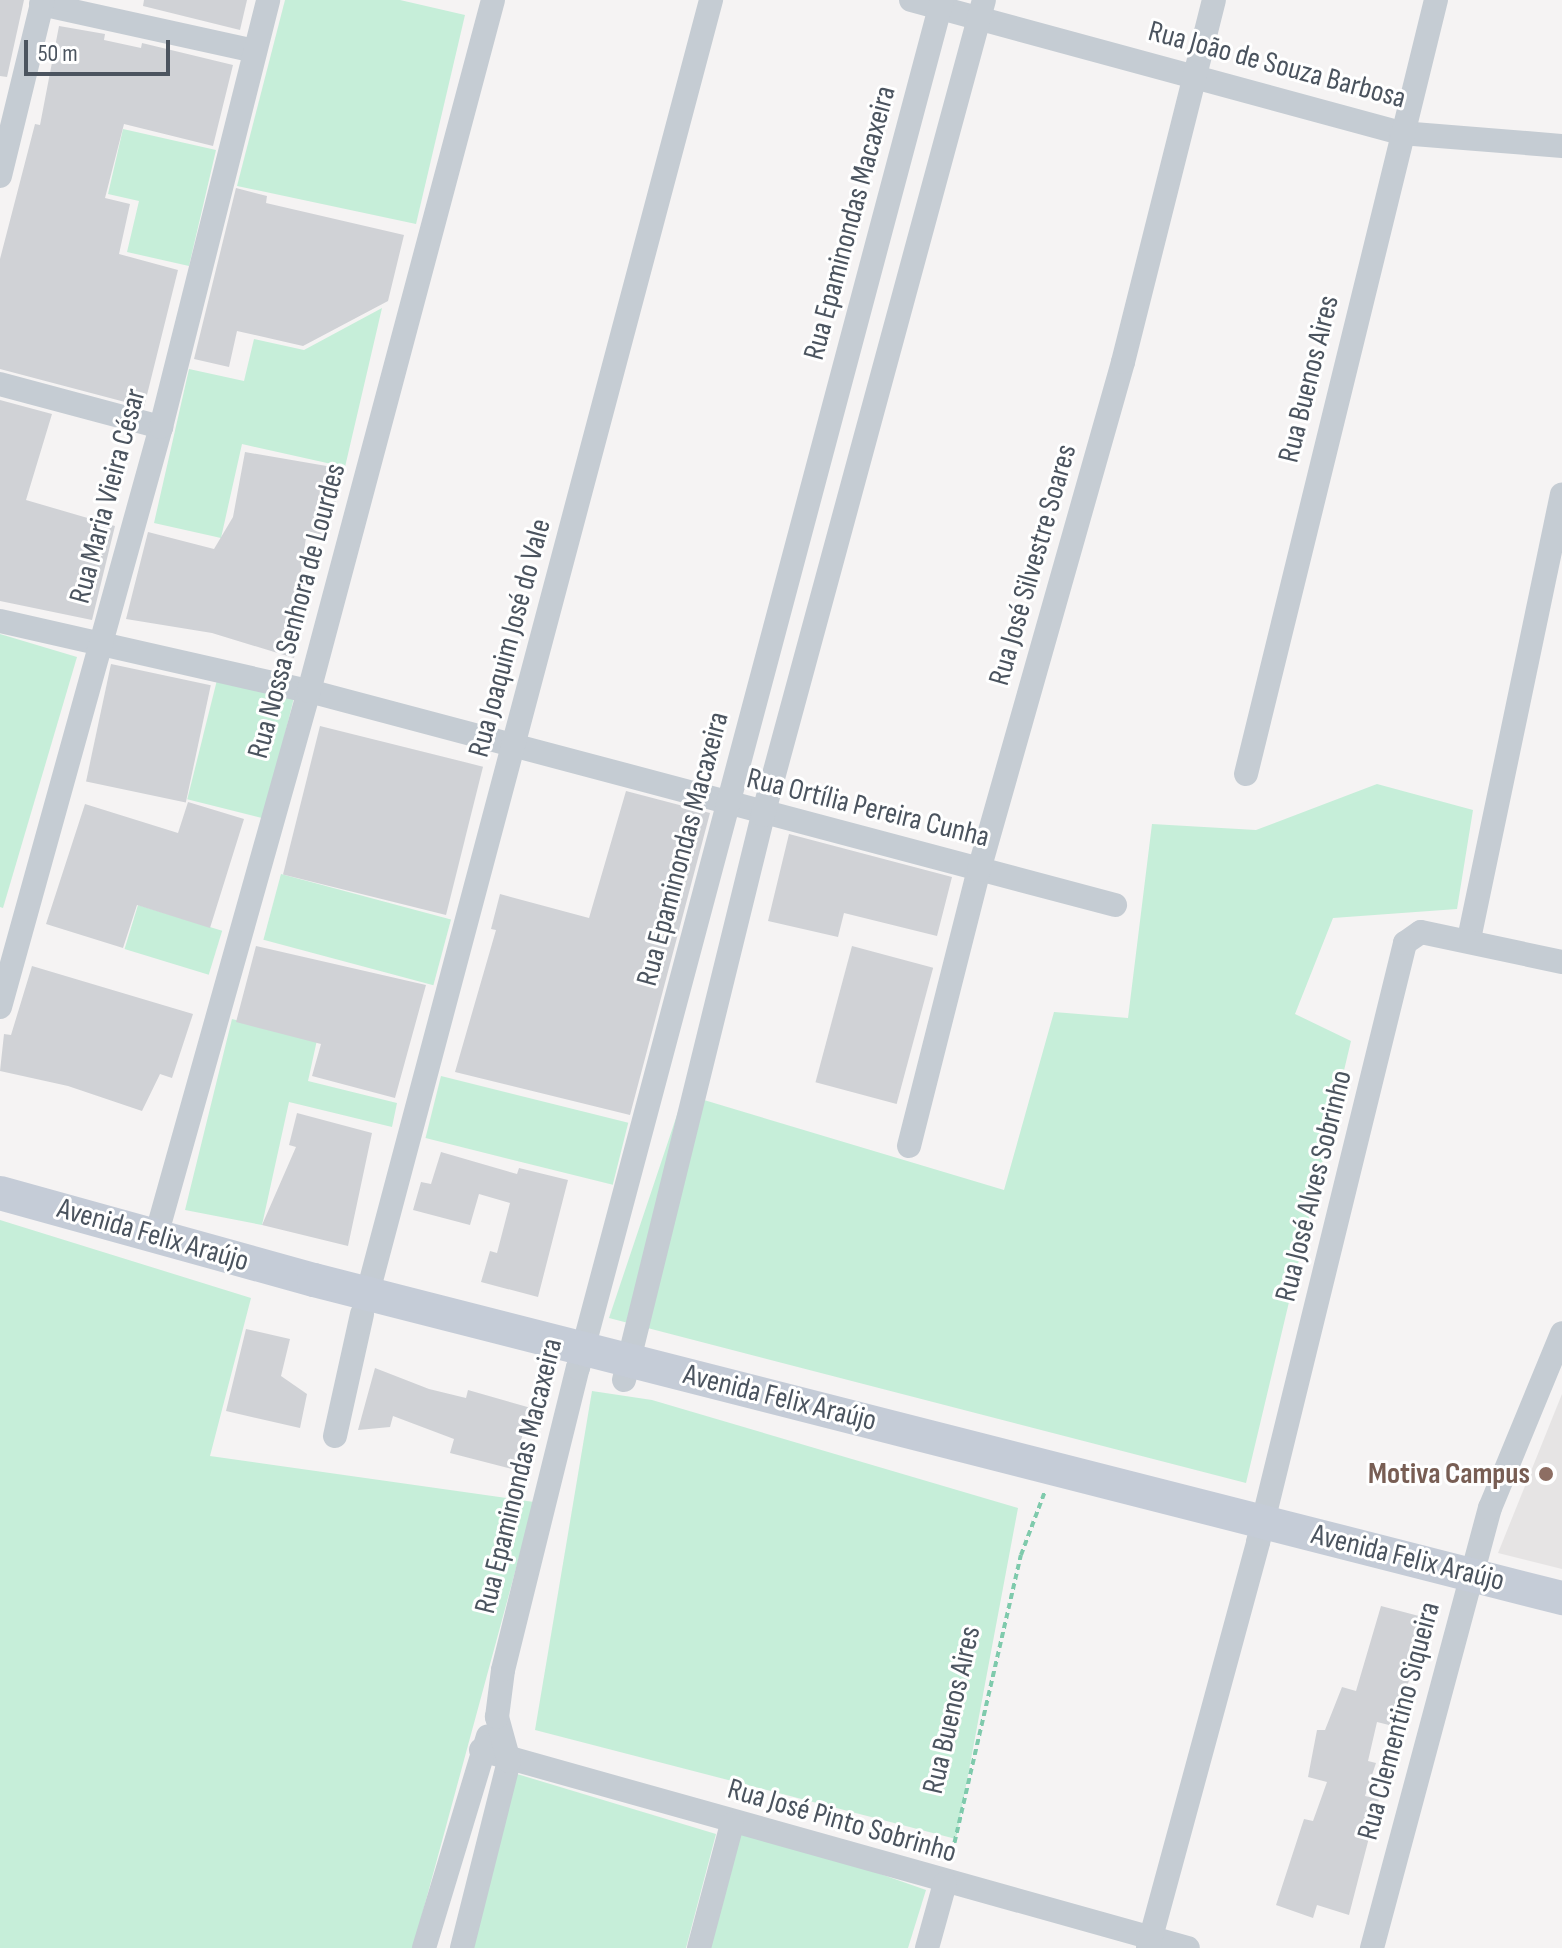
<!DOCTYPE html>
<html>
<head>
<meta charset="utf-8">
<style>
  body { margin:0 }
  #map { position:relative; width:1562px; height:1948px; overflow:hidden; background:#f5f3f3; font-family:"Sofia Sans Condensed",sans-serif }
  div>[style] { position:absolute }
  .education>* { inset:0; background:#e6e4e4 }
  .green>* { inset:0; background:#c6eed9; transform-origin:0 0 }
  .building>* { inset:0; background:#d0d2d6; transform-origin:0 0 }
  .path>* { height:4px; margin-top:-2px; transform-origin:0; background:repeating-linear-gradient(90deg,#7fcaac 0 6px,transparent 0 10px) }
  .minor>* { height:24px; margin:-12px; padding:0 12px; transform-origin:12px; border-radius:12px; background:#c5ccd3 }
  .secondary>* { height:34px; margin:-17px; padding:0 17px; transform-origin:17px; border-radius:17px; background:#c5ccd7 }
  .dots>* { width:22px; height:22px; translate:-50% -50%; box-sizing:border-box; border:4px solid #fff; border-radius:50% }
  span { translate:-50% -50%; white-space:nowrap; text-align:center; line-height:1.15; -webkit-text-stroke:6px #fff; paint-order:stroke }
  .street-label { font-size:30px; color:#4b545f }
  .education-label { font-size:30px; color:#785e54; font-weight:700 }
  .right { translate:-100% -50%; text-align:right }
  .scale { position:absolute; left:24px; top:40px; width:146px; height:36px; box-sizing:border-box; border:4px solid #4b545f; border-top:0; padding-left:10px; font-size:24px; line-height:28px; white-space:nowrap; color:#4b545f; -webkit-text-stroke:6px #fff; paint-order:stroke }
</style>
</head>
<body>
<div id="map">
  <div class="education">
    <div style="clip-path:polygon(1562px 1394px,1562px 1569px,1498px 1553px)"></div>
  </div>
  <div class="green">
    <div style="clip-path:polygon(285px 0,400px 0,465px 15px,416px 224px,237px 186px)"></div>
    <div style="clip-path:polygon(123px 129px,216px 150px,189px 266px,127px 252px,139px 201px,108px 194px)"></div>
    <div style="clip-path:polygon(382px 308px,345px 467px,242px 444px,221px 538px,154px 523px,189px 369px,244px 381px,254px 339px,304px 350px)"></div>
    <div style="clip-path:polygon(0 634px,77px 657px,3px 908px,0 907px)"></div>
    <div style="left:217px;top:680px;width:79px;height:123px;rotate:14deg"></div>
    <div style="clip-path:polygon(1377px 784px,1473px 810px,1457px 909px,1333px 918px,1295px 1014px,1351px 1041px,1246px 1483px,609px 1318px,684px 1094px,1004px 1190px,1054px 1012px,1128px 1018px,1152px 824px,1256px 830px)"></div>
    <div style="left:281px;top:874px;width:176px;height:68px;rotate:15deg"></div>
    <div style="left:138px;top:905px;width:88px;height:46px;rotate:17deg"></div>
    <div style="clip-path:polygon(232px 1019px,317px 1040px,308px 1081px,397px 1103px,392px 1127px,289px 1102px,262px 1225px,185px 1210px)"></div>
    <div style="left:441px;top:1076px;width:193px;height:64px;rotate:14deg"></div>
    <div style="clip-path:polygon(0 1220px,251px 1298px,210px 1456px,534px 1502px,413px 1948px,0 1948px)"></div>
    <div style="clip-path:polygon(592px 1391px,652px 1400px,1018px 1508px,956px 1839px,535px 1730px)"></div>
    <div style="clip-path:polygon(517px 1774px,716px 1834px,686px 1948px,472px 1948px)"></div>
    <div style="clip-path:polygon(755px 1830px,926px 1890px,908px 1948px,702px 1948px,729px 1834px)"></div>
  </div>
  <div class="building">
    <div style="clip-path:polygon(0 0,24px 0,7px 77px,0 76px)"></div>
    <div style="clip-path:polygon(144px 0,247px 0,240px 30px,143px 6px)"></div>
    <div style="clip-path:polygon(59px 26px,105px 34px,104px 40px,141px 48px,142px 43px,233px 65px,213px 146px,124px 124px,105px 198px,130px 204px,119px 254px,178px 270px,144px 407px,0 369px,0 259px,35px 124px,40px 125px)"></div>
    <div style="clip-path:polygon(236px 188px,267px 196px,266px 203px,404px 235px,388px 301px,303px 346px,237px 331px,229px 367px,194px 359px)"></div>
    <div style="clip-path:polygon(0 400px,52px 414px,26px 500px,115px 526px,92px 620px,0 601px)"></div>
    <div style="clip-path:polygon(245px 452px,344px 469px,326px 537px,307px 531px,300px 578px,311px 579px,294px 658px,212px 633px,126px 619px,148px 532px,214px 549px,233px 517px)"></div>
    <div style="left:111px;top:664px;width:102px;height:120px;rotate:12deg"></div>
    <div style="left:320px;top:726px;width:168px;height:153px;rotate:14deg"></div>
    <div style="clip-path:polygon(626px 791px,710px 813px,630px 1115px,455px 1072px,496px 930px,491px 929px,500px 894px,589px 918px)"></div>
    <div style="clip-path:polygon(188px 802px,244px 819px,210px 928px,137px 905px,123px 948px,46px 924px,85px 804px,178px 833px)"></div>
    <div style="clip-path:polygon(789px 834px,952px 877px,937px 936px,844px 913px,838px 937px,768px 921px)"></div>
    <div style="clip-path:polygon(256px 946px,426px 985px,395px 1098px,312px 1076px,321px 1044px,236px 1022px)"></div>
    <div style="left:852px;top:946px;width:84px;height:141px;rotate:15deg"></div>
    <div style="clip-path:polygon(32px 966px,193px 1014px,172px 1078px,160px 1074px,142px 1111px,68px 1086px,0 1071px,4px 1034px,11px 1035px)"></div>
    <div style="clip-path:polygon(297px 1113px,372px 1133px,348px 1246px,262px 1225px,296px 1147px,289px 1145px)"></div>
    <div style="clip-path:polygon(441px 1152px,517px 1174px,519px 1168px,568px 1180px,538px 1297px,481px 1282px,490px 1251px,497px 1253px,510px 1203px,479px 1194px,470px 1225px,413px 1210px,421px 1182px,431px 1184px)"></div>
    <div style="clip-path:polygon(246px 1329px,290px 1339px,281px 1376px,307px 1394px,300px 1428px,226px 1411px)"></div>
    <div style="clip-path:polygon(375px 1368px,429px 1389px,466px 1398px,468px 1390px,531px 1408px,512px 1469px,450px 1453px,454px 1439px,393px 1416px,390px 1427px,358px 1430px)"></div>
    <div style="clip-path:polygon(1381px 1606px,1434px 1620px,1425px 1656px,1419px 1654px,1407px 1686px,1397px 1727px,1377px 1722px,1368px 1761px,1376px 1763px,1365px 1796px,1379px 1799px,1349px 1915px,1317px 1905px,1313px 1918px,1276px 1905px,1304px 1819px,1313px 1821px,1327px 1782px,1308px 1777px,1317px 1730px,1325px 1730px,1342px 1687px,1356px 1691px)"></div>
  </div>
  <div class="path">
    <div style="left:950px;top:1862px;width:315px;rotate:-77deg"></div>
    <div style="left:1021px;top:1555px;width:68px;rotate:-69.4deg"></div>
  </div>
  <div class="minor">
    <div style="left:911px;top:0;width:508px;rotate:15.19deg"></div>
    <div style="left:1401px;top:133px;width:162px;rotate:4.6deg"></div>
    <div style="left:41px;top:4px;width:218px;rotate:12.4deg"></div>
    <div style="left:0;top:176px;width:181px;rotate:-76.3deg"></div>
    <div style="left:0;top:384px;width:167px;rotate:15deg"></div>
    <div style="left:0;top:621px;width:317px;rotate:12.8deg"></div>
    <div style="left:309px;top:691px;width:834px;rotate:14.87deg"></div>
    <div style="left:1246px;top:774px;width:797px;rotate:-76.21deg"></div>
    <div style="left:1469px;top:939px;width:454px;rotate:-78.2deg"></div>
    <div style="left:0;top:1007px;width:602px;rotate:-74.49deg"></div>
    <div style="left:161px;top:427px;width:440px;rotate:-75.9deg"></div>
    <div style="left:909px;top:1146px;width:285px;rotate:-75.8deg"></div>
    <div style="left:979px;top:870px;width:528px;rotate:-74.17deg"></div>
    <div style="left:1123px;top:362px;width:373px;rotate:-75.9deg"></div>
    <div style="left:156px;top:1236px;width:566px;rotate:-74.32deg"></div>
    <div style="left:309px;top:691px;width:715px;rotate:-75.09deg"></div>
    <div style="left:368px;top:1292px;width:1337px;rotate:-75.13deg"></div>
    <div style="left:624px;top:1380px;width:582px;rotate:-76.18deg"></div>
    <div style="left:763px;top:815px;width:844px;rotate:-74.83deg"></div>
    <div style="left:335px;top:1436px;width:125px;rotate:-77.5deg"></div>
    <div style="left:481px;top:1750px;width:734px;rotate:15.65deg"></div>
    <div style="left:424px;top:1948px;width:221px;rotate:-73.2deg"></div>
    <div style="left:462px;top:1948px;width:193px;rotate:-75.9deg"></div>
    <div style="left:509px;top:1761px;width:46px;rotate:-105.3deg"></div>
    <div style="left:497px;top:1717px;width:47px;rotate:-82.7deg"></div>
    <div style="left:503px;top:1670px;width:311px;rotate:-76.1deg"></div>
    <div style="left:578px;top:1368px;width:1416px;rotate:-75.1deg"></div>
    <div style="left:699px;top:1948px;width:128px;rotate:-75.1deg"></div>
    <div style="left:927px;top:1948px;width:67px;rotate:-74.5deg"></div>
    <div style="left:1148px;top:1948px;width:421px;rotate:-74.8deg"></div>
    <div style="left:1258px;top:1542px;width:617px;rotate:-76.21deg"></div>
    <div style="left:1405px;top:943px;width:19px;rotate:-35deg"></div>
    <div style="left:1421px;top:932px;width:144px;rotate:12deg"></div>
    <div style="left:1372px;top:1948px;width:456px;rotate:-75deg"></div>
    <div style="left:1490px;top:1508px;width:189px;rotate:-67.6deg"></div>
  </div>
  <div class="secondary">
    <div style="left:0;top:1193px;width:326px;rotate:15.5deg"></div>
    <div style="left:314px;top:1280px;width:1288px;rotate:14.3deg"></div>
  </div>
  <div class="dots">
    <div style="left:1546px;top:1474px;background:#8d6e63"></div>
  </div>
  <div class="street-label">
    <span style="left:1277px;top:65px;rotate:15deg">Rua João de Souza Barbosa</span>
    <span style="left:850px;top:223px;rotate:-75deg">Rua Epaminondas Macaxeira</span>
    <span style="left:1309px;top:379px;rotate:-76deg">Rua Buenos Aires</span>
    <span style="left:108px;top:496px;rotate:-75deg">Rua Maria Vieira César</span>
    <span style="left:1033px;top:565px;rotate:-74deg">Rua José Silvestre Soares</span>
    <span style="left:297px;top:611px;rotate:-75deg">Rua Nossa Senhora de Lourdes</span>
    <span style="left:510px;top:638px;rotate:-75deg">Rua Joaquim José do Vale</span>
    <span style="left:868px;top:808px;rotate:14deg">Rua Ortília Pereira Cunha</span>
    <span style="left:683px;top:849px;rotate:-75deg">Rua Epaminondas Macaxeira</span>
    <span style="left:1314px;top:1186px;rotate:-76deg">Rua José Alves Sobrinho</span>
    <span style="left:153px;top:1235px;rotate:16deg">Avenida Felix Araújo</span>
    <span style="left:780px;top:1398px;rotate:14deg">Avenida Felix Araújo</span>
    <span style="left:519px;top:1476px;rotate:-76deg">Rua Epaminondas Macaxeira</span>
    <span style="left:1408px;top:1558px;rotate:14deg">Avenida Felix Araújo</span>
    <span style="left:952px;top:1710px;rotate:-77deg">Rua Buenos Aires</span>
    <span style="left:1399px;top:1721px;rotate:-75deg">Rua Clementino Siqueira</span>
    <span style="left:842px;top:1821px;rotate:16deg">Rua José Pinto Sobrinho</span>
  </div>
  <div class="education-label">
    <span class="right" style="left:1530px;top:1474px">Motiva Campus</span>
  </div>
  <div class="scale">50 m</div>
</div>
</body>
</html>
